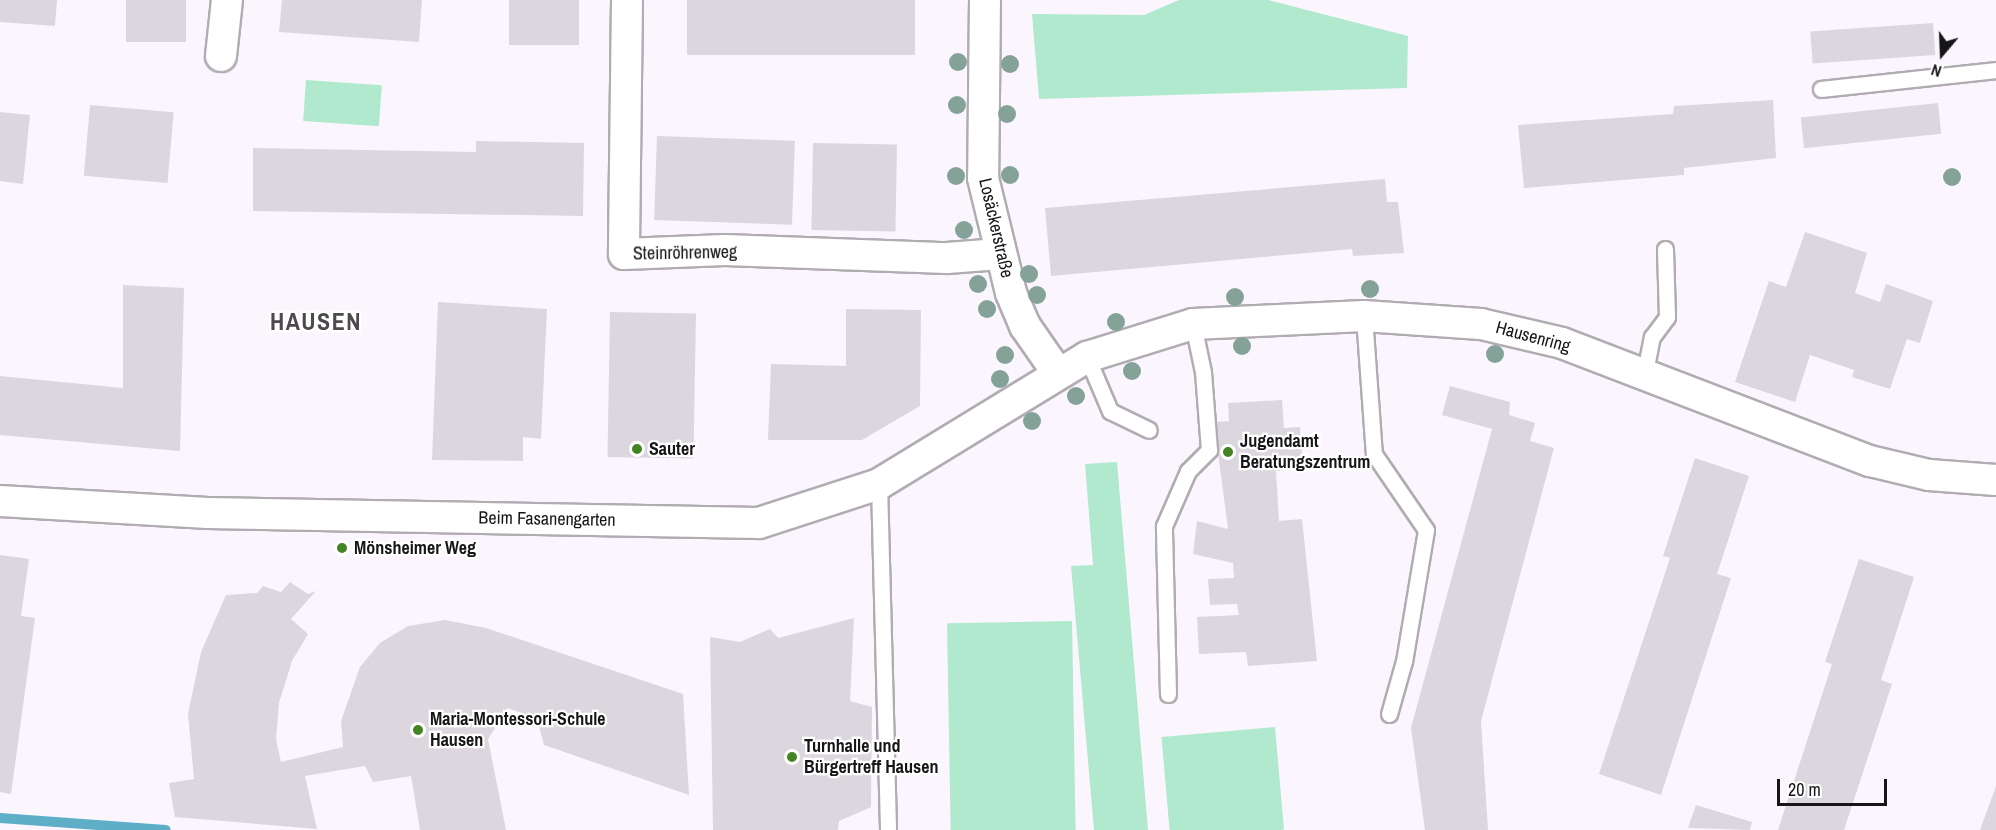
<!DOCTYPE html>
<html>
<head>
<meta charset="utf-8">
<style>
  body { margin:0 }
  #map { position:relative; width:1996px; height:830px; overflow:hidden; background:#fbf6fd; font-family:"Archivo Narrow",sans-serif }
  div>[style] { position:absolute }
  .green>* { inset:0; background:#b1e9cf; transform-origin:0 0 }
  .stream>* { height:10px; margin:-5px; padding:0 5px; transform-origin:5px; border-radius:5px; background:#5daec6 }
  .building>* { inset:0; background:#dcd7de; transform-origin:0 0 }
  .roads { filter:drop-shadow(2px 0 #b1acb2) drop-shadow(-2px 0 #b1acb2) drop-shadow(0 2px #b1acb2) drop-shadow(0 -2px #b1acb2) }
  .service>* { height:15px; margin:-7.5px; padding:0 7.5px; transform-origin:7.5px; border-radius:7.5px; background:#fff }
  .minor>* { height:30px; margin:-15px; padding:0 15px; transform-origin:15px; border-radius:15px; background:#fff }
  .trees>* { width:18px; height:18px; margin:-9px; border-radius:50%; background:#85a299 }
  .dots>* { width:16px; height:16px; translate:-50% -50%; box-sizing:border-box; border:3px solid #fff; border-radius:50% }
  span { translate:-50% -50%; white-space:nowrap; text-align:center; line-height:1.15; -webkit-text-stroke:4.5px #fff; paint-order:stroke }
  .street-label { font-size:18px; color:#161517 }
  .poi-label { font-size:18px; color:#161517; font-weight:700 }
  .left { translate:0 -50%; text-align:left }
  .district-label { font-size:24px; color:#4d494e; font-weight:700; letter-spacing:1.5px }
  .north { position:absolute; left:1912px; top:24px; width:60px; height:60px; -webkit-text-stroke:4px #fff; paint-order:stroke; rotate:199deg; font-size:16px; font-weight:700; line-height:24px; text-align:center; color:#161517 }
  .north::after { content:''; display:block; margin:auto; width:21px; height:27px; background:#161517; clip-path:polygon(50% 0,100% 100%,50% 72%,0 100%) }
  .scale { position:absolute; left:1777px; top:779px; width:110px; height:27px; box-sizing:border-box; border:3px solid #161517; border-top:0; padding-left:8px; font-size:18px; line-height:21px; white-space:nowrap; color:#161517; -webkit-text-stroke:4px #fff; paint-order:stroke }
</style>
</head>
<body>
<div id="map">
  <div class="green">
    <div style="clip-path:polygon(1179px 0,1268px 0,1408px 36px,1407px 88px,1039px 99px,1032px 14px,1144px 15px)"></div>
    <div style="left:306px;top:80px;width:76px;height:41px;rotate:4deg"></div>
    <div style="clip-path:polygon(1117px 462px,1148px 830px,1094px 830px,1071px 566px,1093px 565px,1085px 464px)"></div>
    <div style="left:1072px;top:621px;width:209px;height:125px;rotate:89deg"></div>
    <div style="left:1275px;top:727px;width:103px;height:114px;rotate:85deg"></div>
  </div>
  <div class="stream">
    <div style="left:0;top:818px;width:166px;rotate:4.1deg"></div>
  </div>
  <div class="building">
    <div style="clip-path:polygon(0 0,57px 0,55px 26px,0 22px)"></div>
    <div style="left:126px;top:0;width:60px;height:42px"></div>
    <div style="clip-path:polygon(282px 0,422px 0,419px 42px,279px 32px)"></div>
    <div style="left:509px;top:0;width:70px;height:45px"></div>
    <div style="left:687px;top:0;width:228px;height:55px"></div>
    <div style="left:1933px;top:23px;width:32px;height:123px;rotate:86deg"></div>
    <div style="clip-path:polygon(1773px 100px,1776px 158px,1684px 168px,1684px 175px,1524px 188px,1518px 125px,1673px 114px,1674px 106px)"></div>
    <div style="left:1938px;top:103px;width:31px;height:138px;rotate:84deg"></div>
    <div style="left:90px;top:105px;width:84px;height:71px;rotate:5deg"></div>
    <div style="clip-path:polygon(0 112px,30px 115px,23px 184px,0 181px)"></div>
    <div style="left:657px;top:136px;width:138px;height:84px;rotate:2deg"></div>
    <div style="clip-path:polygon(476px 141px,584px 143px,583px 216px,253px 211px,253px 148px,476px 152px)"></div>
    <div style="left:813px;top:143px;width:84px;height:87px;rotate:1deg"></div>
    <div style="clip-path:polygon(1385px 179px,1387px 202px,1398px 202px,1404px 253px,1353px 256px,1352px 249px,1051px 276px,1045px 208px)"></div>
    <div style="clip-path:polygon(1805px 232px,1867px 253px,1855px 293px,1880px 302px,1886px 284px,1933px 301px,1920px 343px,1907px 339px,1890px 389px,1852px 377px,1854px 370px,1810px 355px,1795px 402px,1735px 382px,1769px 281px,1786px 287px)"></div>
    <div style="clip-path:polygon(123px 285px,184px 288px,180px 451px,0 435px,0 376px,123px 388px)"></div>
    <div style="clip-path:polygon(438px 302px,547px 309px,541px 439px,523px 437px,523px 461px,432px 460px)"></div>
    <div style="clip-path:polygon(846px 309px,921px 310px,920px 406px,862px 440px,768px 440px,771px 364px,846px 366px)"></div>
    <div style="left:610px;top:312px;width:86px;height:145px;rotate:1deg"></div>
    <div style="clip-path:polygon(1450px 386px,1510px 402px,1509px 415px,1535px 423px,1530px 441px,1554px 448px,1481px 721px,1488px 830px,1425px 830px,1411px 728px,1492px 429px,1442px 415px)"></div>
    <div style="clip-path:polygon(1282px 400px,1284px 428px,1300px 427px,1303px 469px,1276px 471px,1279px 521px,1302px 519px,1317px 661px,1248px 666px,1246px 652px,1199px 654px,1197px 617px,1239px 615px,1237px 604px,1210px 605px,1208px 579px,1234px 578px,1233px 563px,1193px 554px,1197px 521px,1228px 529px,1214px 422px,1229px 421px,1228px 403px)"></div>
    <div style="clip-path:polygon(1695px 458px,1749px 476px,1717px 574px,1731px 578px,1661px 795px,1599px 774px,1670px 558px,1663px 556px)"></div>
    <div style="clip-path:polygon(0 555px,29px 559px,21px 616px,35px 618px,11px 794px,0 792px)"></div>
    <div style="clip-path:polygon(1859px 559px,1914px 577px,1881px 680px,1892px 684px,1844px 830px,1778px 830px,1832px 664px,1825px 662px)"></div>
    <div style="clip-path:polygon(290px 582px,308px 594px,316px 591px,291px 619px,308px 634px,292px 661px,279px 703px,276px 739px,281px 762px,343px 747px,341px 721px,360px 667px,380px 643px,408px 626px,445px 620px,486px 628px,683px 694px,689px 795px,544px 745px,537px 719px,508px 708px,488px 739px,506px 830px,420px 830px,411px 776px,373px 782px,365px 766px,305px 776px,317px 829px,175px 817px,169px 783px,194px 779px,188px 714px,201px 652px,226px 595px,257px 593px,263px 586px,281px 592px)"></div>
    <div style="clip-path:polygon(854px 618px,850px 701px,872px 707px,871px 807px,839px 821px,838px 830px,713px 830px,710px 637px,740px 642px,770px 629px,778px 638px)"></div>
    <div style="clip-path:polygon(1996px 786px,1996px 830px,1980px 830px)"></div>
    <div style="clip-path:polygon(1696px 805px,1752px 822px,1750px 830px,1688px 828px)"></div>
  </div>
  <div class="roads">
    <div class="service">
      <div style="left:1821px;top:89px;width:176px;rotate:-6.2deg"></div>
      <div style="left:1364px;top:316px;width:138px;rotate:85.9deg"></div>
      <div style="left:1374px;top:454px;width:92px;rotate:55.6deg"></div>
      <div style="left:1426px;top:530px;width:133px;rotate:99.5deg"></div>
      <div style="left:1404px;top:661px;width:55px;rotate:105.8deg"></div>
      <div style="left:1087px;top:357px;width:59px;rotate:66.9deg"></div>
      <div style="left:1110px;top:411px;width:43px;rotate:26deg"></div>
      <div style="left:1645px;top:372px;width:36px;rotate:-79deg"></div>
      <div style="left:1652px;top:337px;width:25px;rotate:-53deg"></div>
      <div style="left:1667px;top:317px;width:68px;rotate:-91.7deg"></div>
      <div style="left:879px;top:484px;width:346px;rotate:88.5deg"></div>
      <div style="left:1168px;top:694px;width:168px;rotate:-91.4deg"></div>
      <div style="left:1164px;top:526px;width:60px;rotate:-66.4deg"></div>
      <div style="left:1188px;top:471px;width:30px;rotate:-45deg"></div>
      <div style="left:1209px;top:450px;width:78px;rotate:-94.4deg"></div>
      <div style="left:1203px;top:372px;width:49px;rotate:-101.8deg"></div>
    </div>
    <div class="minor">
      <div style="left:627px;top:0;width:254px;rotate:90.7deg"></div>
      <div style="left:624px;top:254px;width:101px;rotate:-2.3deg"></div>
      <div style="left:725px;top:250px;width:222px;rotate:2.1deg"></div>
      <div style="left:947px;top:258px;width:53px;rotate:-4.3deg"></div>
      <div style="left:985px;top:0;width:178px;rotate:90.6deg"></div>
      <div style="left:983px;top:178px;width:118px;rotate:76.3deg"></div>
      <div style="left:1011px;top:293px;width:36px;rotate:67deg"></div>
      <div style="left:1025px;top:326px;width:56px;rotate:55.2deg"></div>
      <div style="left:221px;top:56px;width:56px;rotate:-83.9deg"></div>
      <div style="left:0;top:501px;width:208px;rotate:3.3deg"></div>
      <div style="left:208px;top:513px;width:551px;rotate:1.04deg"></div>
      <div style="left:759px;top:523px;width:126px;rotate:-18deg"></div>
      <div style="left:879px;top:484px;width:244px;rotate:-31.4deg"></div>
      <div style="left:1087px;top:357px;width:111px;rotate:-17.3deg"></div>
      <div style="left:1193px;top:324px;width:171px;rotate:-2.7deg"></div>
      <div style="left:1364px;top:316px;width:117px;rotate:3.9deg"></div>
      <div style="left:1481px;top:324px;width:83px;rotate:13.2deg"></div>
      <div style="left:1562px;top:343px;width:330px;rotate:21deg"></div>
      <div style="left:1870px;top:461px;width:61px;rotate:13.3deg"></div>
      <div style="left:1929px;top:475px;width:67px;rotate:4.3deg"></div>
    </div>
  </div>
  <div class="trees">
    <div style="left:958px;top:62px"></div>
    <div style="left:1010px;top:64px"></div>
    <div style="left:957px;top:105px"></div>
    <div style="left:1007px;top:114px"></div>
    <div style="left:1010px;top:175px"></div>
    <div style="left:956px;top:176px"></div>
    <div style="left:1952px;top:177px"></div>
    <div style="left:964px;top:230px"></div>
    <div style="left:1029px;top:274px"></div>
    <div style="left:978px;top:284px"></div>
    <div style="left:1370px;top:289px"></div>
    <div style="left:1037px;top:295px"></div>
    <div style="left:1235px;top:297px"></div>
    <div style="left:987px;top:309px"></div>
    <div style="left:1116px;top:322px"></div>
    <div style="left:1242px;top:346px"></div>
    <div style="left:1495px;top:354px"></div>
    <div style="left:1005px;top:355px"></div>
    <div style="left:1132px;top:371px"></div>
    <div style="left:1000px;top:379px"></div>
    <div style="left:1076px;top:396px"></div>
    <div style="left:1032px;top:421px"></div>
  </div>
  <div class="dots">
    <div style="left:637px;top:449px;background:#438425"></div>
    <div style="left:1228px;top:452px;background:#438425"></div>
    <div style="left:342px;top:548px;background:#438425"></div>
    <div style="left:418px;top:730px;background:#438425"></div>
    <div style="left:792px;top:757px;background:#438425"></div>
  </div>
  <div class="street-label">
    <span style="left:996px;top:228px;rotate:77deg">Losäckerstraße</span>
    <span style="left:685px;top:253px;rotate:-1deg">Steinröhrenweg</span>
    <span style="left:1533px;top:337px;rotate:15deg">Hausenring</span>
    <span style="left:547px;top:519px;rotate:1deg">Beim Fasanengarten</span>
  </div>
  <div class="poi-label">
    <span class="left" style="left:1240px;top:452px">Jugendamt<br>Beratungszentrum</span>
    <span class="left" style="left:649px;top:449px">Sauter</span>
    <span class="left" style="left:354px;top:548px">Mönsheimer Weg</span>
    <span class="left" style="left:430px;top:730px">Maria-Montessori-Schule<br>Hausen</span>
    <span class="left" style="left:804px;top:757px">Turnhalle und<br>Bürgertreff Hausen</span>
  </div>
  <div class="district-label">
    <span style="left:316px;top:322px">HAUSEN</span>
  </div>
  <div class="north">N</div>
  <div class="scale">20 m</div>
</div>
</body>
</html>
